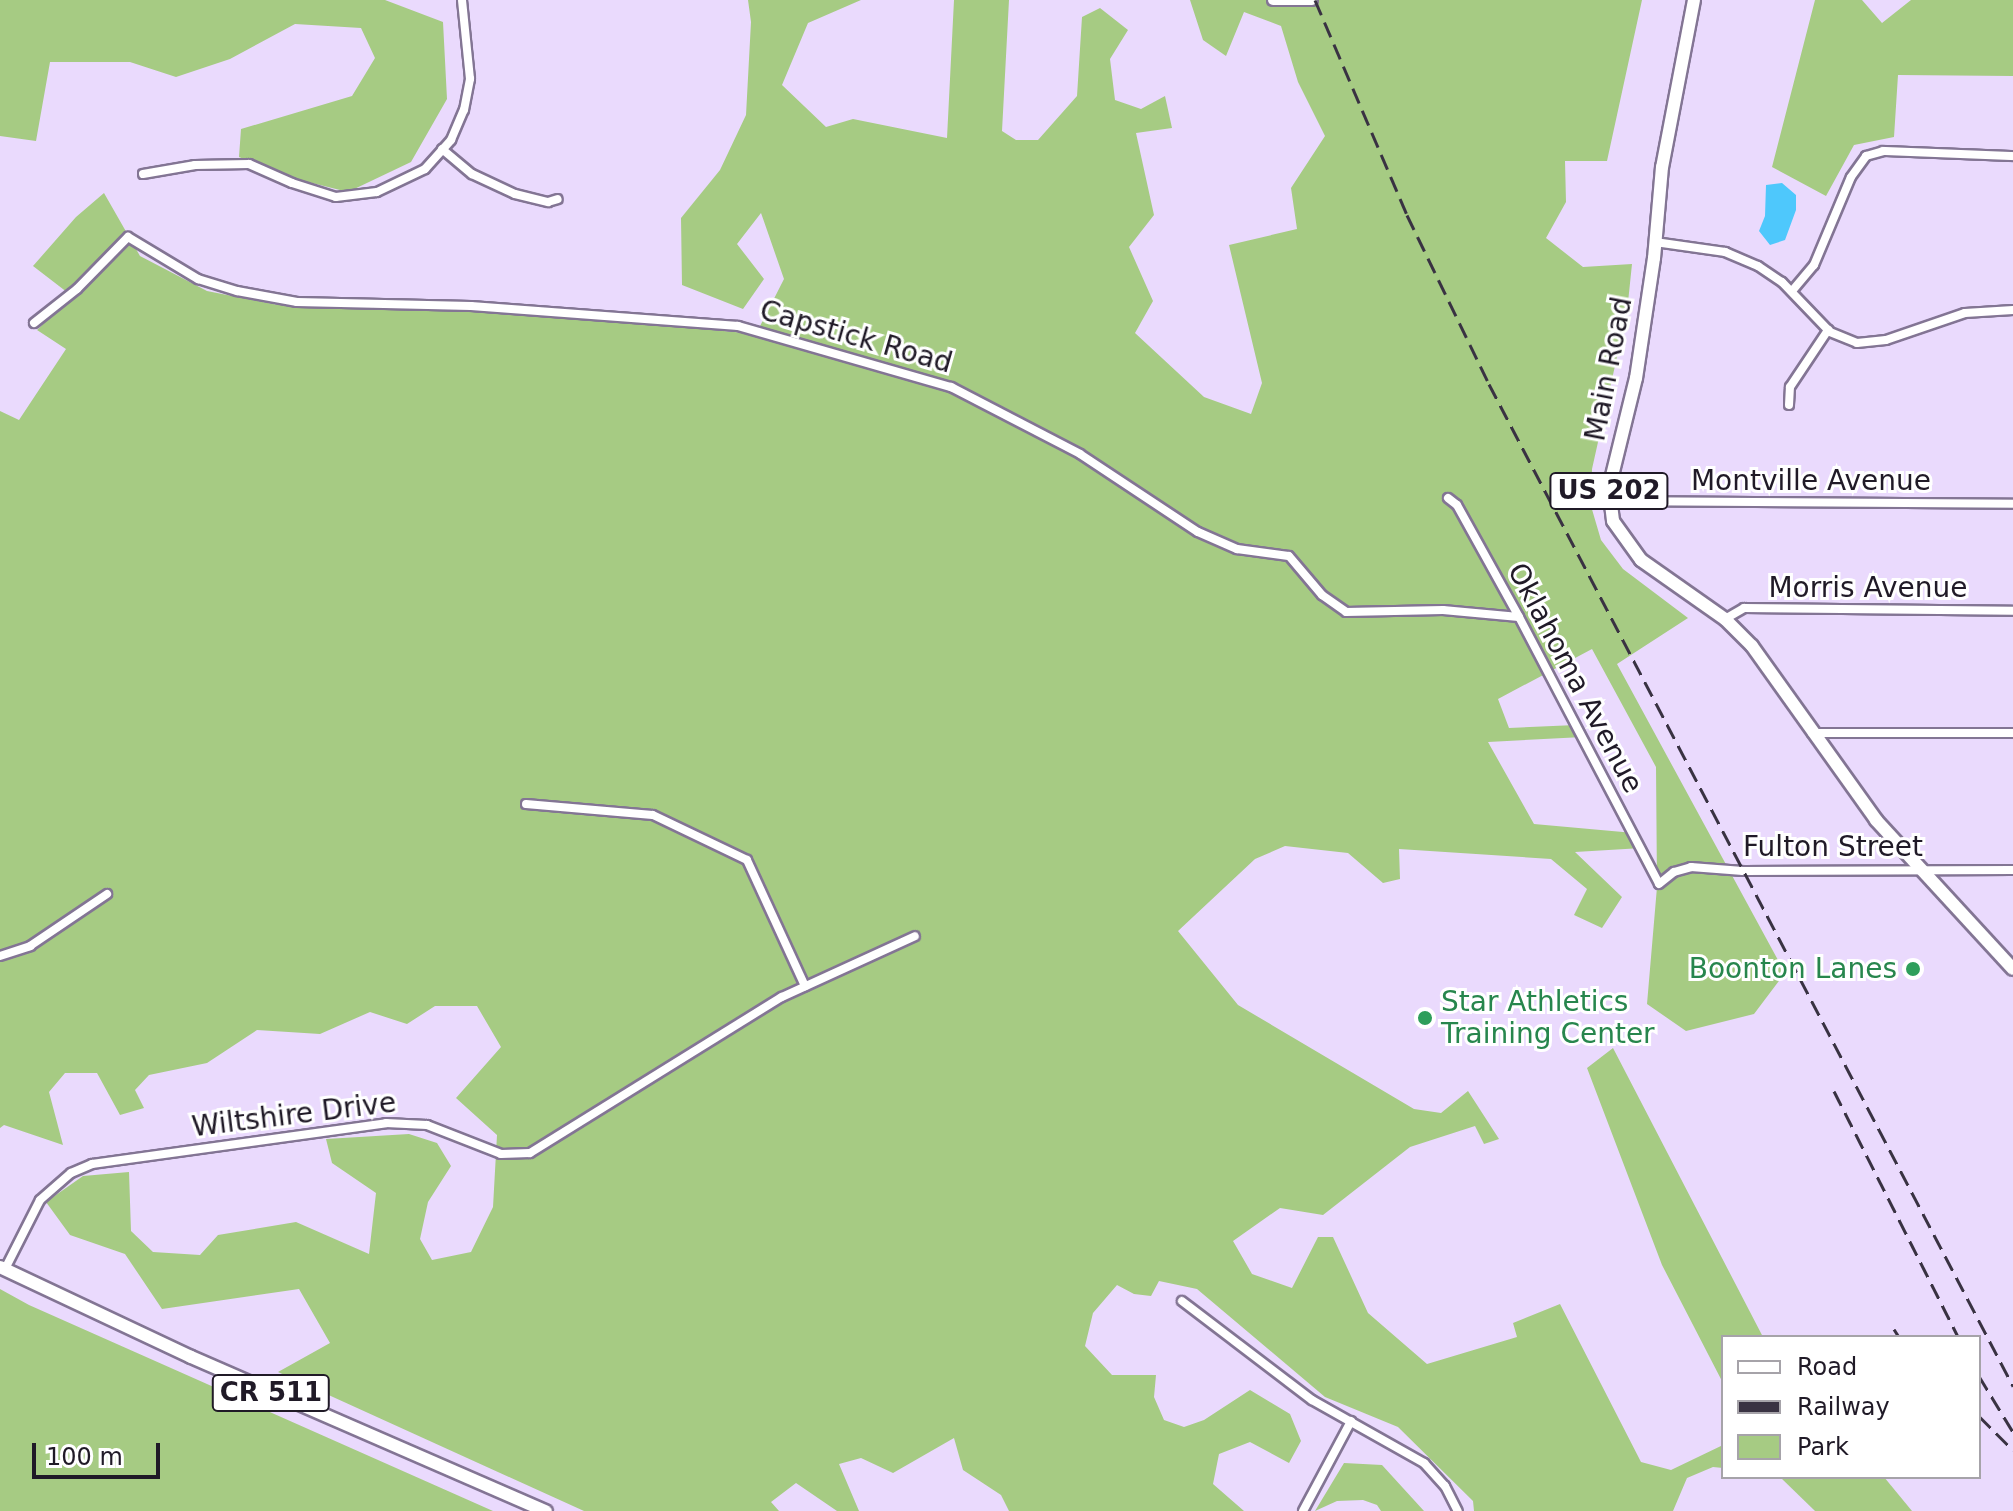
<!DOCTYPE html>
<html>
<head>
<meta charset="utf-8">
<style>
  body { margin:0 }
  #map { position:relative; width:2013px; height:1511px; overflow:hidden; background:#eadafd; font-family:"DejaVu Sans",sans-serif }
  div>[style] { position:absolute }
  .green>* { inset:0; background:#a6cb83 }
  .water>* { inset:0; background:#4ec8fc }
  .roads { filter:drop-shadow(2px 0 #837594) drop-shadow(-2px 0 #837594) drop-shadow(0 2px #837594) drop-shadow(0 -2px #837594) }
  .minor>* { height:8px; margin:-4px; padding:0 4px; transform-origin:4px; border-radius:4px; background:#fff }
  .tertiary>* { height:10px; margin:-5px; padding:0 5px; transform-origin:5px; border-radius:5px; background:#fff }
  .primary>* { height:12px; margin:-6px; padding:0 6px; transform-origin:6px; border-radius:6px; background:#fff }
  .rail>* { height:3px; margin-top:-1.5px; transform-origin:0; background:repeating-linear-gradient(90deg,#393242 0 16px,transparent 0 24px) }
  .dots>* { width:22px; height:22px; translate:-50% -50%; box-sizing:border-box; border:4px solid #fff; border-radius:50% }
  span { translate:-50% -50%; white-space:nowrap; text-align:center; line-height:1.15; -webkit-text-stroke:6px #fff; paint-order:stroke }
  .shield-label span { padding:2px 6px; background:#fff; border:2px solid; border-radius:6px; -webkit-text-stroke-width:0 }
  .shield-label { font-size:26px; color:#201a27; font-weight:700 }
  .street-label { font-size:28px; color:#201a27 }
  .leisure-label { font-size:28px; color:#27864d }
  .right { translate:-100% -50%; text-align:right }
  .left { translate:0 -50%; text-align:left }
  .legend { position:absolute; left:1721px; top:1335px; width:260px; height:144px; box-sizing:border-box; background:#fff; border:2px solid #a6a3a9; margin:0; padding:10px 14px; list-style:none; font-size:24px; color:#201a27 }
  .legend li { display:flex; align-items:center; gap:16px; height:40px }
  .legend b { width:40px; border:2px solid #a6a3a9 }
  .scale { position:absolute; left:32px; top:1443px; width:128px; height:36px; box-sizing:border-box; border:4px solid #201a27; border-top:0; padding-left:10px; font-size:24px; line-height:28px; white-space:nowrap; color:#201a27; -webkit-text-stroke:6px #fff; paint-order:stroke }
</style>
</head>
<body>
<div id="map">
  <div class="green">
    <div style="clip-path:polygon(0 0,385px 0,443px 22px,447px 99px,411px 162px,348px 192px,288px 177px,239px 157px,241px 129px,352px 96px,375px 58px,361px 28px,295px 24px,230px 59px,176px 77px,130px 62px,50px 62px,36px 141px,0 136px)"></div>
    <div style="clip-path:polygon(748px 0,861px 0,808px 23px,782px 85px,826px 127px,853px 119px,947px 138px,954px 0,1009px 0,1002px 131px,1016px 140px,1038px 140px,1077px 96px,1082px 17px,1100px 8px,1128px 30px,1110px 59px,1115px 100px,1141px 109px,1165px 96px,1172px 128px,1136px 133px,1154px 215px,1129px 247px,1153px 301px,1135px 333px,1204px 397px,1251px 414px,1262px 383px,1229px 245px,1297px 229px,1291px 188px,1325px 136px,1298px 82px,1281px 26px,1244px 12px,1226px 56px,1203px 40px,1190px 0,1642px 0,1607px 161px,1565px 161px,1566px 202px,1546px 238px,1583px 267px,1632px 264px,1627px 312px,1592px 469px,1591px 506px,1601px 540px,1623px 569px,1688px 618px,1617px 664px,1785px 973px,1754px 1014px,1686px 1031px,1647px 1004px,1657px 887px,1656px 767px,1592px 649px,1498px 699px,1509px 728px,1576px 725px,1583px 737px,1488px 742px,1534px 824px,1634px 833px,1642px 848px,1575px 852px,1622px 897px,1602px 928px,1574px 915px,1587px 889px,1551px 859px,1399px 849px,1400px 879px,1383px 883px,1348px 853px,1285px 846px,1255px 859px,1178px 931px,1238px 1005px,1414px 1109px,1441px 1113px,1468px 1091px,1499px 1139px,1484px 1144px,1475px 1126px,1410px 1147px,1323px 1215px,1280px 1208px,1233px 1241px,1252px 1274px,1292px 1288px,1318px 1237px,1333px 1237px,1368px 1313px,1427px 1364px,1517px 1337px,1513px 1323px,1560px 1304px,1641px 1462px,1671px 1470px,1723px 1445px,1723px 1468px,1713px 1467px,1687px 1478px,1673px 1511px,1474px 1511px,1473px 1501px,1398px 1427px,1325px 1397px,1197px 1289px,1159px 1281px,1151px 1296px,1134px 1294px,1117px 1285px,1093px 1313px,1085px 1346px,1112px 1375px,1156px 1375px,1154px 1397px,1164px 1420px,1184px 1427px,1204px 1420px,1250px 1390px,1290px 1414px,1301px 1441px,1289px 1463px,1250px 1442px,1219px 1454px,1213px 1484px,1244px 1511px,1009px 1511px,1001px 1495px,963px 1470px,954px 1438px,893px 1473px,861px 1458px,839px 1464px,859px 1511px,837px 1511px,796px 1483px,771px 1502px,779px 1511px,584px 1511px,278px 1372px,330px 1343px,299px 1289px,162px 1309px,125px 1254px,70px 1235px,46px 1202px,83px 1176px,129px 1172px,131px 1231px,153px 1252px,200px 1255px,218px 1235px,296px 1222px,369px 1254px,376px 1193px,332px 1163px,326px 1139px,409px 1134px,437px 1143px,451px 1166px,428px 1202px,420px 1239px,432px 1260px,471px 1252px,493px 1207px,497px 1135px,456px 1098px,501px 1047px,477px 1006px,435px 1006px,407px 1024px,370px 1012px,320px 1034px,257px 1030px,207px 1063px,149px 1075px,135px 1090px,144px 1108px,120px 1115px,97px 1073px,65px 1073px,49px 1092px,63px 1145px,4px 1125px,0 1128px,0 411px,19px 420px,66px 349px,37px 330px,72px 296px,33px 266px,76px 217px,104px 193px,140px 256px,207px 291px,278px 305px,453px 306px,756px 334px,784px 279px,761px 213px,737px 244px,764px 279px,743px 309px,682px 285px,681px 218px,720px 170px,746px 115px,751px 22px)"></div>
    <div style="clip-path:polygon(1815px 0,1862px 0,1882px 23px,1911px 0,2013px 0,2013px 76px,1898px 75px,1894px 137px,1854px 145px,1826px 196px,1772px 167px)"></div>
    <div style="clip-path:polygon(1613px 1048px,1763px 1337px,1723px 1337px,1723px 1383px,1662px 1265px,1587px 1068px)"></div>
    <div style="clip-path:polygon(0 1289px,29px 1305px,493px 1511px,0 1511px)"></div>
    <div style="clip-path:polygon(1344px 1463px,1382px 1465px,1424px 1511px,1381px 1511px,1377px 1505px,1363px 1500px,1337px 1501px,1315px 1511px)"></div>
    <div style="clip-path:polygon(1780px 1477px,1884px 1477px,1912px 1511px,1815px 1511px)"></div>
  </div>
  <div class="water">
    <div style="clip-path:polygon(1782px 183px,1796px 195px,1796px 210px,1785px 240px,1770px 245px,1759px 231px,1765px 216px,1766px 185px)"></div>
  </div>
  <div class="roads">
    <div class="minor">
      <div style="left:442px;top:149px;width:39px;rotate:40deg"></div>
      <div style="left:472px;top:174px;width:47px;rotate:24.9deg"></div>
      <div style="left:515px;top:194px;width:34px;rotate:14deg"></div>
      <div style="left:548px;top:202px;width:10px;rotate:-17deg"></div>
      <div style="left:143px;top:174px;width:53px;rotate:-9.8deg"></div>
      <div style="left:195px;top:165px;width:54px;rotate:-1.1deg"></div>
      <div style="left:249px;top:164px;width:47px;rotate:23.8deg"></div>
      <div style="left:292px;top:183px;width:46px;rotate:17.7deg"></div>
      <div style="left:336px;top:197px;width:41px;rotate:-7deg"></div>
      <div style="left:377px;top:192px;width:53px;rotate:-25.6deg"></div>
      <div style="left:425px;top:169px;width:39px;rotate:-48deg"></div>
      <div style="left:451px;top:140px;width:33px;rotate:-67deg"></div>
      <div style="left:464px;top:110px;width:32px;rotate:-79deg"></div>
      <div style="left:470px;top:79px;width:79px;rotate:-95.8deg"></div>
      <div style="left:1655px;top:242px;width:71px;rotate:8.1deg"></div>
      <div style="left:1725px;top:252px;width:36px;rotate:23deg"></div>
      <div style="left:1758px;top:266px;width:29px;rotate:34deg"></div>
      <div style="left:1782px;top:282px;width:69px;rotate:46.2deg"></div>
      <div style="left:1830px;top:332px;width:29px;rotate:22deg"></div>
      <div style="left:1857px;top:343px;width:29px;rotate:-6deg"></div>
      <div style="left:1886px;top:340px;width:83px;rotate:-18.9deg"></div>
      <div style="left:1965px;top:313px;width:48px;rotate:-3.6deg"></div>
      <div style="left:1792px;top:291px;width:34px;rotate:-50deg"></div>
      <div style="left:1814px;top:265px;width:95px;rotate:-67.2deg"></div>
      <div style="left:1851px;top:177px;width:26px;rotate:-54deg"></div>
      <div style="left:1866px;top:156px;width:18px;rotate:-16deg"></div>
      <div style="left:1883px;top:151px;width:130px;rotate:2.2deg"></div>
      <div style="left:34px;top:323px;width:55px;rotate:-38.3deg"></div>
      <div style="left:77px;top:289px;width:73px;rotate:-45.6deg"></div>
      <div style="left:128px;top:237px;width:82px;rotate:31deg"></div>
      <div style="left:198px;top:279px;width:41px;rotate:17.1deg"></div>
      <div style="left:237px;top:291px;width:61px;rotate:10.4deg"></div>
      <div style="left:297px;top:302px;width:174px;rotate:1.3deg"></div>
      <div style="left:471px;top:306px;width:268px;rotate:4.3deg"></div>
      <div style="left:738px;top:326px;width:222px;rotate:16deg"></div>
      <div style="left:951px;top:387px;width:145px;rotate:27.4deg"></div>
      <div style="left:1080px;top:454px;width:141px;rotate:33.5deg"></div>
      <div style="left:1198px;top:532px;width:43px;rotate:23.6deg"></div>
      <div style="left:1237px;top:549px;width:52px;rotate:7.7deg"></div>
      <div style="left:1289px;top:556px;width:51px;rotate:49.8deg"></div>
      <div style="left:1322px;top:595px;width:29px;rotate:35deg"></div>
      <div style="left:1346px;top:612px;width:97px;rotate:-1.2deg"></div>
      <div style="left:1443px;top:610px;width:76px;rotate:5.3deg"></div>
      <div style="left:1789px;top:405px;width:18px;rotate:-87deg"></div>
      <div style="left:1790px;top:387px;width:69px;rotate:-56.3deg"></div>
      <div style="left:1448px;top:498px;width:11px;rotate:38deg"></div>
      <div style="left:1457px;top:505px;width:128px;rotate:61deg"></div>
      <div style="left:1519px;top:617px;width:301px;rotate:62.3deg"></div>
      <div style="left:1659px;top:884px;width:19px;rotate:-39deg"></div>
      <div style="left:1674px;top:872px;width:18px;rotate:-16deg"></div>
      <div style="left:1691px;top:867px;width:52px;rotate:4.4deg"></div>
      <div style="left:1743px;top:871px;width:270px;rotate:-0.2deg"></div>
      <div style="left:1609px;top:501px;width:404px;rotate:0.4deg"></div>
      <div style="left:1725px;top:619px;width:22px;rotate:-30deg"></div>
      <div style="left:1744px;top:608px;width:269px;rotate:0.6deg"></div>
      <div style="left:1812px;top:733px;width:201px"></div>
      <div style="left:526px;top:804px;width:127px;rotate:5deg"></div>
      <div style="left:653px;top:815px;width:104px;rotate:25.6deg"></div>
      <div style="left:747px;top:860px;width:139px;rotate:65.3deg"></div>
      <div style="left:0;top:956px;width:32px;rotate:-18deg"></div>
      <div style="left:30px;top:946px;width:93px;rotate:-34deg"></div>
      <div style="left:5px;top:1269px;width:77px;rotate:-63.1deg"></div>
      <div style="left:40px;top:1200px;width:41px;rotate:-41.1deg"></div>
      <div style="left:71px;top:1173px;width:23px;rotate:-23deg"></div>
      <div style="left:92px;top:1164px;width:297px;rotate:-7.9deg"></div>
      <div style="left:386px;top:1123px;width:41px;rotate:2.8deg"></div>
      <div style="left:427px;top:1125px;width:79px;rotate:21.4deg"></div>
      <div style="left:501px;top:1154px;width:29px;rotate:-2deg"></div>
      <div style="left:530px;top:1153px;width:296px;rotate:-31.8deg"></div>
      <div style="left:782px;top:997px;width:146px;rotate:-24.6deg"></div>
      <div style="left:1182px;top:1301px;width:163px;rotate:37.3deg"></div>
      <div style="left:1312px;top:1400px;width:129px;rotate:29.4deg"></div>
      <div style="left:1424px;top:1463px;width:31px;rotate:48deg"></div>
      <div style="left:1445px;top:1486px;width:28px;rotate:63deg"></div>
      <div style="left:1303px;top:1511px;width:102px;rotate:-61.9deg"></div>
    </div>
    <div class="tertiary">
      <div style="left:1273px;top:0;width:39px"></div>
    </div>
    <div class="primary">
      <div style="left:1694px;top:0;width:170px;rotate:100.8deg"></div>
      <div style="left:1662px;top:167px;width:91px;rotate:95deg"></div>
      <div style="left:1654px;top:258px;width:121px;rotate:98.5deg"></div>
      <div style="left:1636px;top:378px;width:113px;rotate:103.8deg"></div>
      <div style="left:1609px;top:488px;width:33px;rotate:83deg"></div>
      <div style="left:1613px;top:521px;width:48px;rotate:54.3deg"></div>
      <div style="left:1641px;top:560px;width:103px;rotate:35.1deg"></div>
      <div style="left:1725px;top:619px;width:38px;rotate:45deg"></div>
      <div style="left:1752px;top:646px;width:214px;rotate:54.5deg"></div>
      <div style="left:1876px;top:820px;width:202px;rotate:47.4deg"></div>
      <div style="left:0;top:1267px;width:211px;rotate:25.2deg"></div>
      <div style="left:191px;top:1357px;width:387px;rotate:23.5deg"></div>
    </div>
  </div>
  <div class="rail">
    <div style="left:1315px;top:0;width:234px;rotate:66.8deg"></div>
    <div style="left:1407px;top:215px;width:188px;rotate:64.1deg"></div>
    <div style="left:1489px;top:384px;width:1131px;rotate:62.39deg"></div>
    <div style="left:1834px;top:1091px;width:275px;rotate:63.2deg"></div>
    <div style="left:1894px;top:1329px;width:9px;rotate:58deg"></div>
    <div style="left:1979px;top:1376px;width:66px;rotate:58.7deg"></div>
    <div style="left:1979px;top:1416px;width:48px;rotate:45deg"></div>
  </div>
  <div class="dots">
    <div style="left:1913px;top:969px;background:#2e9e5b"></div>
    <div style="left:1425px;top:1018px;background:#2e9e5b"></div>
  </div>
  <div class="shield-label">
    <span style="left:1609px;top:491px">US 202</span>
    <span style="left:271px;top:1393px">CR 511</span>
  </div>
  <div class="street-label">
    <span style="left:856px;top:337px;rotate:16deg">Capstick Road</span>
    <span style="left:1609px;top:369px;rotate:-79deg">Main Road</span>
    <span style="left:1811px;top:481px">Montville Avenue</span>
    <span style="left:1868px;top:588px">Morris Avenue</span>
    <span style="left:1575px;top:678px;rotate:62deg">Oklahoma Avenue</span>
    <span style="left:1833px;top:847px">Fulton Street</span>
    <span style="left:294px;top:1115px;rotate:-7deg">Wiltshire Drive</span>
  </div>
  <div class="leisure-label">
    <span class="right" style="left:1897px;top:969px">Boonton Lanes</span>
    <span class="left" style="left:1441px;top:1018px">Star Athletics<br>Training Center</span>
  </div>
  <ul class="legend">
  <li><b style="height:10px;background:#fff"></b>Road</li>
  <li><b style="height:10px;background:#393242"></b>Railway</li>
  <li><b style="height:22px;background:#a6cb83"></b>Park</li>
  </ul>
  <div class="scale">100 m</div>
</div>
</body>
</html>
